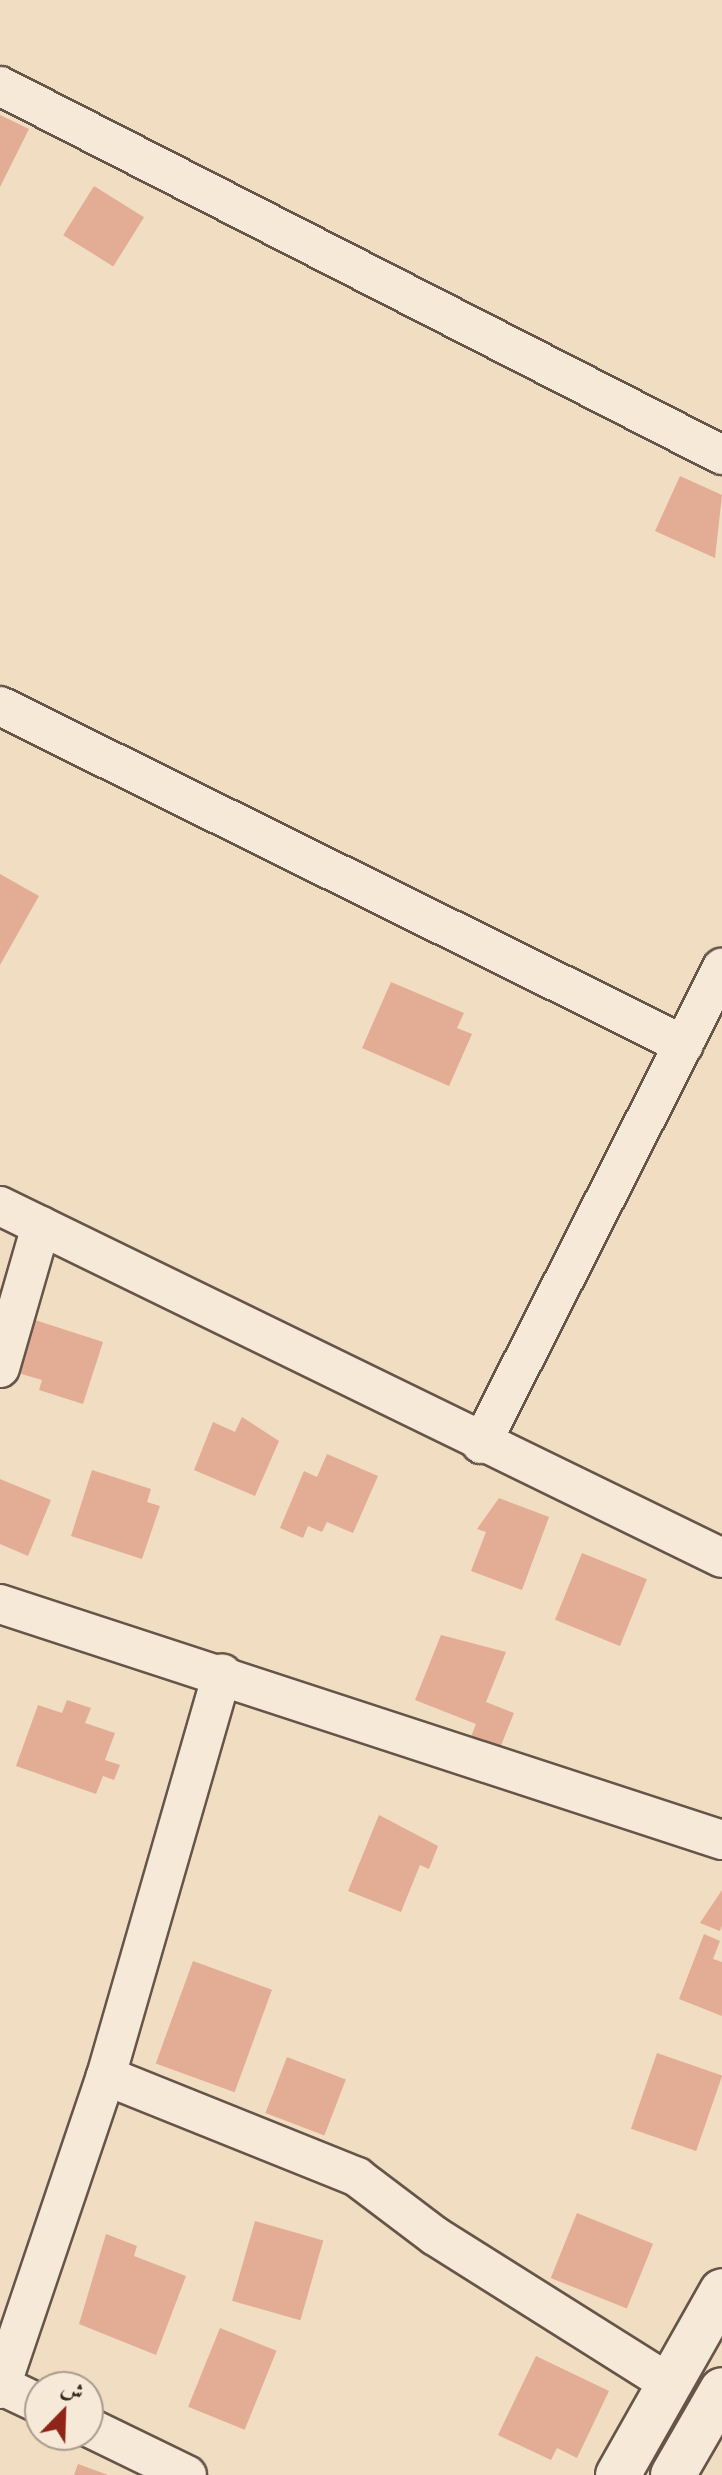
<!DOCTYPE html>
<html>
<head>
<meta charset="utf-8">
<style>
  body { margin:0 }
  #map { position:relative; width:722px; height:2475px; overflow:hidden; background:#f1ddc1; font-family:"IM FELL French Canon",Amiri,serif }
  div>[style] { position:absolute }
  .building>* { inset:0; background:#e3ac95; transform-origin:0 0 }
  .roads { filter:drop-shadow(2px 0 #665549) drop-shadow(-2px 0 #665549) drop-shadow(0 2px #665549) drop-shadow(0 -2px #665549) }
  .minor>* { height:38px; margin:-19px; padding:0 19px; transform-origin:19px; border-radius:19px; background:#f6e9d7 }
  .secondary>* { height:44px; margin:-22px; padding:0 22px; transform-origin:22px; border-radius:22px; background:#f6e9d7 }
  span { translate:-50% -50%; white-space:nowrap; text-align:center; line-height:1.15; -webkit-text-stroke:8px #f6e9d7; paint-order:stroke }
  .north { position:absolute; left:24px; top:2371px; width:80px; height:80px; box-sizing:border-box; background:#f6e9d7; border:2px solid #aa9c8e; border-radius:50%; rotate:23deg; font-size:22px; font-weight:700; line-height:32px; text-align:center; color:#372821 }
  .north::after { content:''; display:block; margin:auto; width:28px; height:36px; background:#8f2418; clip-path:polygon(50% 0,100% 100%,50% 72%,0 100%) }
</style>
</head>
<body>
<div id="map">
  <div class="building">
    <div style="clip-path:polygon(0 115px,29px 129px,0 187px)"></div>
    <div style="left:94px;top:186px;width:59px;height:58px;rotate:32deg"></div>
    <div style="clip-path:polygon(680px 476px,722px 495px,715px 558px,655px 531px)"></div>
    <div style="clip-path:polygon(0 874px,39px 896px,0 965px)"></div>
    <div style="clip-path:polygon(391px 982px,464px 1013px,457px 1028px,472px 1034px,449px 1086px,362px 1048px)"></div>
    <div style="clip-path:polygon(35px 1320px,103px 1342px,83px 1404px,39px 1390px,42px 1380px,18px 1373px)"></div>
    <div style="clip-path:polygon(242px 1417px,279px 1441px,255px 1496px,194px 1470px,213px 1422px,235px 1432px)"></div>
    <div style="clip-path:polygon(327px 1454px,378px 1476px,353px 1533px,327px 1522px,322px 1532px,308px 1526px,303px 1538px,280px 1528px,304px 1471px,317px 1477px)"></div>
    <div style="clip-path:polygon(92px 1470px,151px 1489px,147px 1502px,160px 1506px,142px 1559px,71px 1536px)"></div>
    <div style="clip-path:polygon(0 1479px,51px 1500px,28px 1556px,0 1544px)"></div>
    <div style="clip-path:polygon(499px 1498px,549px 1517px,522px 1590px,471px 1571px,486px 1532px,477px 1529px)"></div>
    <div style="left:582px;top:1553px;width:70px;height:72px;rotate:22deg"></div>
    <div style="clip-path:polygon(441px 1635px,506px 1652px,486px 1702px,514px 1713px,496px 1758px,467px 1747px,476px 1724px,415px 1700px)"></div>
    <div style="clip-path:polygon(67px 1700px,91px 1708px,85px 1723px,115px 1733px,105px 1760px,120px 1765px,114px 1780px,103px 1776px,96px 1794px,16px 1766px,38px 1705px,62px 1713px)"></div>
    <div style="clip-path:polygon(379px 1815px,438px 1846px,429px 1869px,420px 1865px,401px 1912px,348px 1891px)"></div>
    <div style="clip-path:polygon(722px 1890px,722px 1925px,720px 1931px,700px 1923px)"></div>
    <div style="clip-path:polygon(704px 1934px,720px 1941px,713px 1959px,722px 1962px,722px 2016px,679px 1999px)"></div>
    <div style="left:193px;top:1961px;width:84px;height:109px;rotate:20deg"></div>
    <div style="left:657px;top:2053px;width:69px;height:80px;rotate:19deg"></div>
    <div style="left:287px;top:2057px;width:63px;height:60px;rotate:21deg"></div>
    <div style="left:577px;top:2213px;width:82px;height:70px;rotate:22deg"></div>
    <div style="left:255px;top:2221px;width:71px;height:83px;rotate:16deg"></div>
    <div style="clip-path:polygon(106px 2234px,137px 2246px,134px 2256px,186px 2276px,156px 2355px,79px 2324px)"></div>
    <div style="left:220px;top:2328px;width:61px;height:85px;rotate:22deg"></div>
    <div style="clip-path:polygon(536px 2356px,609px 2391px,577px 2458px,557px 2448px,551px 2460px,498px 2435px)"></div>
    <div style="clip-path:polygon(78px 2464px,108px 2475px,74px 2475px)"></div>
  </div>
  <div class="roads">
    <div class="minor">
      <div style="left:0;top:86px;width:811px;rotate:27.07deg"></div>
      <div style="left:0;top:706px;width:763px;rotate:26.36deg"></div>
      <div style="left:0;top:1206px;width:803px;rotate:25.99deg"></div>
      <div style="left:0;top:1368px;width:148px;rotate:-73.9deg"></div>
      <div style="left:481px;top:1444px;width:534px;rotate:-63.15deg"></div>
      <div style="left:0;top:1604px;width:760px;rotate:18.1deg"></div>
      <div style="left:106px;top:2076px;width:271px;rotate:21.9deg"></div>
      <div style="left:357px;top:2177px;width:98px;rotate:37.1deg"></div>
      <div style="left:435px;top:2236px;width:278px;rotate:32.2deg"></div>
      <div style="left:0;top:2385px;width:44px;rotate:25.4deg"></div>
      <div style="left:0;top:2389px;width:330px;rotate:-71.3deg"></div>
      <div style="left:106px;top:2076px;width:419px;rotate:-73.9deg"></div>
      <div style="left:88px;top:2427px;width:110px;rotate:25.9deg"></div>
    </div>
    <div class="secondary">
      <div style="left:618px;top:2475px;width:211px;rotate:-60.5deg"></div>
      <div style="left:673px;top:2475px;width:98px;rotate:-60deg"></div>
    </div>
  </div>
  <div class="north">ش</div>
</div>
</body>
</html>
